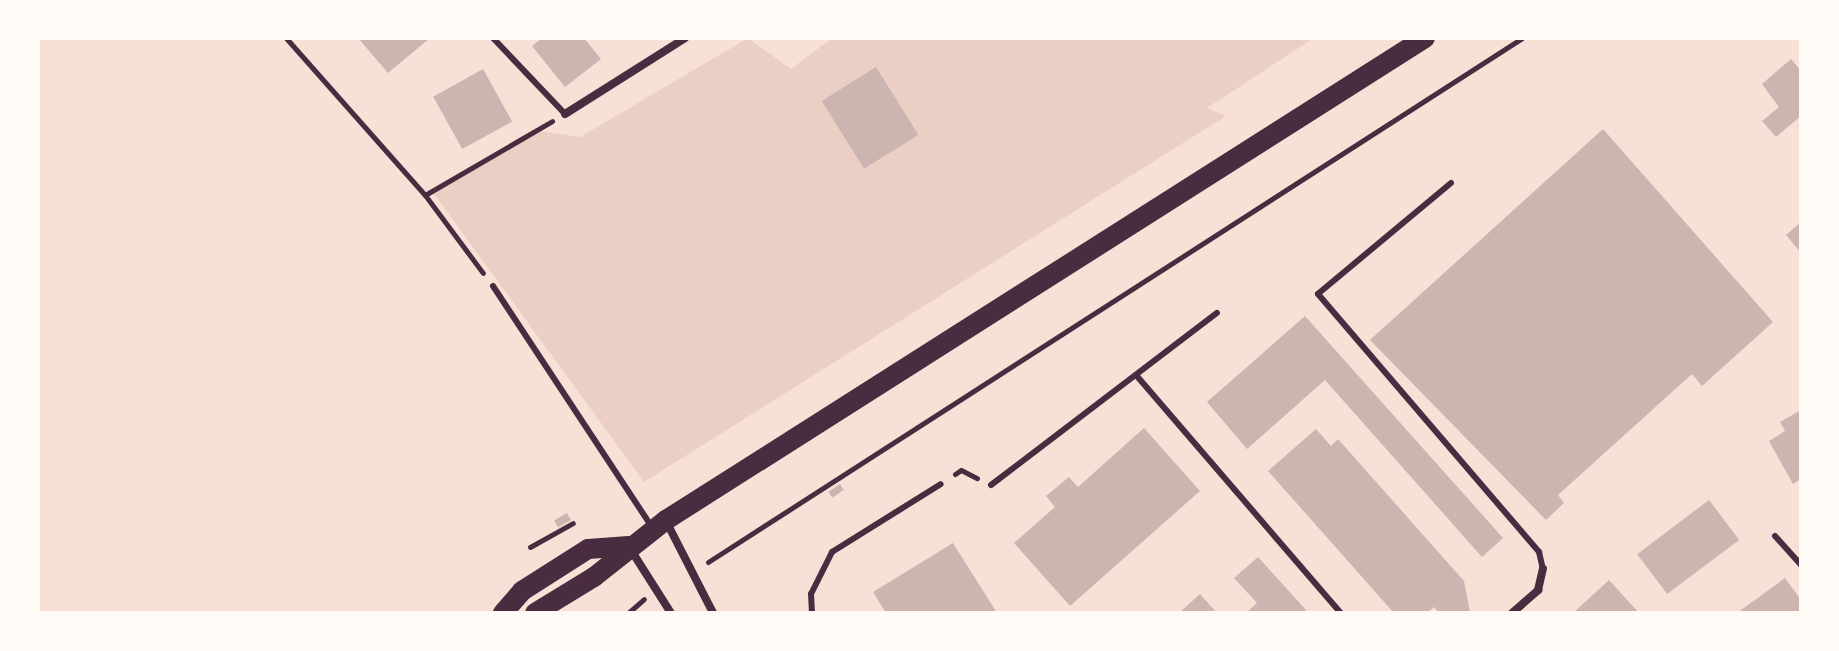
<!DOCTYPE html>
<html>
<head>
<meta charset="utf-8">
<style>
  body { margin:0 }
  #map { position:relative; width:1839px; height:651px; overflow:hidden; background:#f7e1d7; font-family:Poppins,sans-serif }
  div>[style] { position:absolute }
  .green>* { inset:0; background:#ebcfc5 }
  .building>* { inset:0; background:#ccb4b1; transform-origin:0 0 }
  .path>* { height:5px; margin:-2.5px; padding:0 2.5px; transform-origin:2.5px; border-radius:2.5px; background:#4a2c40 }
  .service>* { height:6px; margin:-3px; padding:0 3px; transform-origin:3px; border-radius:3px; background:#4a2c40 }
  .minor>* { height:8px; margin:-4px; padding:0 4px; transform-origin:4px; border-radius:4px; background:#4a2c40 }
  .primary>* { height:20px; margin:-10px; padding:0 10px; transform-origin:10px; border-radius:10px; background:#4a2c40 }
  span { translate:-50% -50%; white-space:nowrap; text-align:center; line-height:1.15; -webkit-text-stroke:8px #fffaf5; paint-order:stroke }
  .frame { position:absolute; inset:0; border:40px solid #fffaf5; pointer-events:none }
</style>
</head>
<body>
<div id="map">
  <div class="green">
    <div style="clip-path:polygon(748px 38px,791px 69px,832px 38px,1314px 38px,1207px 108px,1226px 116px,644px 482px,432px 191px,533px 130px,580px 137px)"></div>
  </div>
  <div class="building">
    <div style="clip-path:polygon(358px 38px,430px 38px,388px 73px)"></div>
    <div style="clip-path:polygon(542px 38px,584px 38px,601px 59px,565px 87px,532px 46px)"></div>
    <div style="clip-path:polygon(1791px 59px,1801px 71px,1801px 116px,1776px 137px,1762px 121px,1779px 107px,1762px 84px)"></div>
    <div style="left:876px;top:67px;width:80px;height:64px;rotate:58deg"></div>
    <div style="left:483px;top:69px;width:60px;height:57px;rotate:61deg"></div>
    <div style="clip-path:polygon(1603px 129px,1773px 322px,1702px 386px,1692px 374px,1558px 495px,1564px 503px,1546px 520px,1370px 340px)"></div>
    <div style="clip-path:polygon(1801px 222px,1801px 253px,1786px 235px)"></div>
    <div style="clip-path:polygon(1305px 316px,1503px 538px,1482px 557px,1325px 380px,1247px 449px,1207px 402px)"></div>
    <div style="clip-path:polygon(1801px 410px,1801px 479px,1793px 484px,1769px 441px,1785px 431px,1780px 422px)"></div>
    <div style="clip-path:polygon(1144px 428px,1200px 491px,1070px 606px,1014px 543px,1055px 507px,1046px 496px,1069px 477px,1078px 487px)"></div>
    <div style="clip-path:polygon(1316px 429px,1331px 446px,1338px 439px,1464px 581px,1470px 612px,1439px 613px,1434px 607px,1427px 613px,1394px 613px,1268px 471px)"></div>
    <div style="left:840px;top:484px;width:7px;height:14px;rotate:56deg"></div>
    <div style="left:1709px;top:500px;width:50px;height:90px;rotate:53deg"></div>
    <div style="left:567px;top:513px;width:8px;height:15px;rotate:60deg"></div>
    <div style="clip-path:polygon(953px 543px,997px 613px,886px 613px,873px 592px)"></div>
    <div style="clip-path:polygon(1258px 557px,1306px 610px,1302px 613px,1246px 613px,1257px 603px,1234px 578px)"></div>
    <div style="clip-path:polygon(1785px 578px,1801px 600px,1801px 613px,1737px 613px)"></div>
    <div style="clip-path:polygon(1609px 580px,1639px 613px,1573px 613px)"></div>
    <div style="clip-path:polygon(1200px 594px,1217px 613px,1179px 613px)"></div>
  </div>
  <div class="path">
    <div style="left:286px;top:38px;width:210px;rotate:48.5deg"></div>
    <div style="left:425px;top:195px;width:97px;rotate:53.4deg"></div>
    <div style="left:425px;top:195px;width:147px;rotate:-30.2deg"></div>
    <div style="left:955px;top:474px;width:7px;rotate:-34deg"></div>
    <div style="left:961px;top:470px;width:18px;rotate:27deg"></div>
    <div style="left:530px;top:547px;width:49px;rotate:-29.2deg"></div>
    <div style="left:708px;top:562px;width:968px;rotate:-32.77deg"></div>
    <div style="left:628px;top:613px;width:21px;rotate:-41deg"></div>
  </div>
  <div class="service">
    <div style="left:493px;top:38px;width:105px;rotate:46.5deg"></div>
    <div style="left:1451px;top:183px;width:173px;rotate:140.2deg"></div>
    <div style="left:1318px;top:294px;width:340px;rotate:49.4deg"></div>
    <div style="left:1539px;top:552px;width:17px;rotate:77deg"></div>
    <div style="left:493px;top:286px;width:287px;rotate:56.6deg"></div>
    <div style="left:1136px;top:375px;width:314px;rotate:49.3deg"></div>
    <div style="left:991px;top:485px;width:284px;rotate:-37.3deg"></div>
    <div style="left:1775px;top:536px;width:39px;rotate:48deg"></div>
    <div style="left:812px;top:613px;width:19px;rotate:-93deg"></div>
    <div style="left:811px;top:594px;width:47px;rotate:-63.4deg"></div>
    <div style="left:832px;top:552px;width:128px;rotate:-32deg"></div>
  </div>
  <div class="minor">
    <div style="left:565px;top:114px;width:142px;rotate:-32.3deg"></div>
    <div style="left:666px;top:521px;width:103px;rotate:62.9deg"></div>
    <div style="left:631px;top:550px;width:75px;rotate:57.6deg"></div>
    <div style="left:1512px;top:613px;width:35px;rotate:-41deg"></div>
    <div style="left:1538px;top:590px;width:22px;rotate:-77deg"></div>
  </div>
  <div class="primary">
    <div style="left:503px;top:613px;width:29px;rotate:-49deg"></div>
    <div style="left:522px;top:591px;width:78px;rotate:-32.5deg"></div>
    <div style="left:588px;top:549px;width:41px;rotate:-4.2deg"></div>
    <div style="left:535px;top:613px;width:69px;rotate:-31.4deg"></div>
    <div style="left:594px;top:577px;width:92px;rotate:-38.4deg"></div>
    <div style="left:666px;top:520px;width:899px;rotate:-32.42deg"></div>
  </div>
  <div class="frame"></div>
</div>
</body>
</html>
